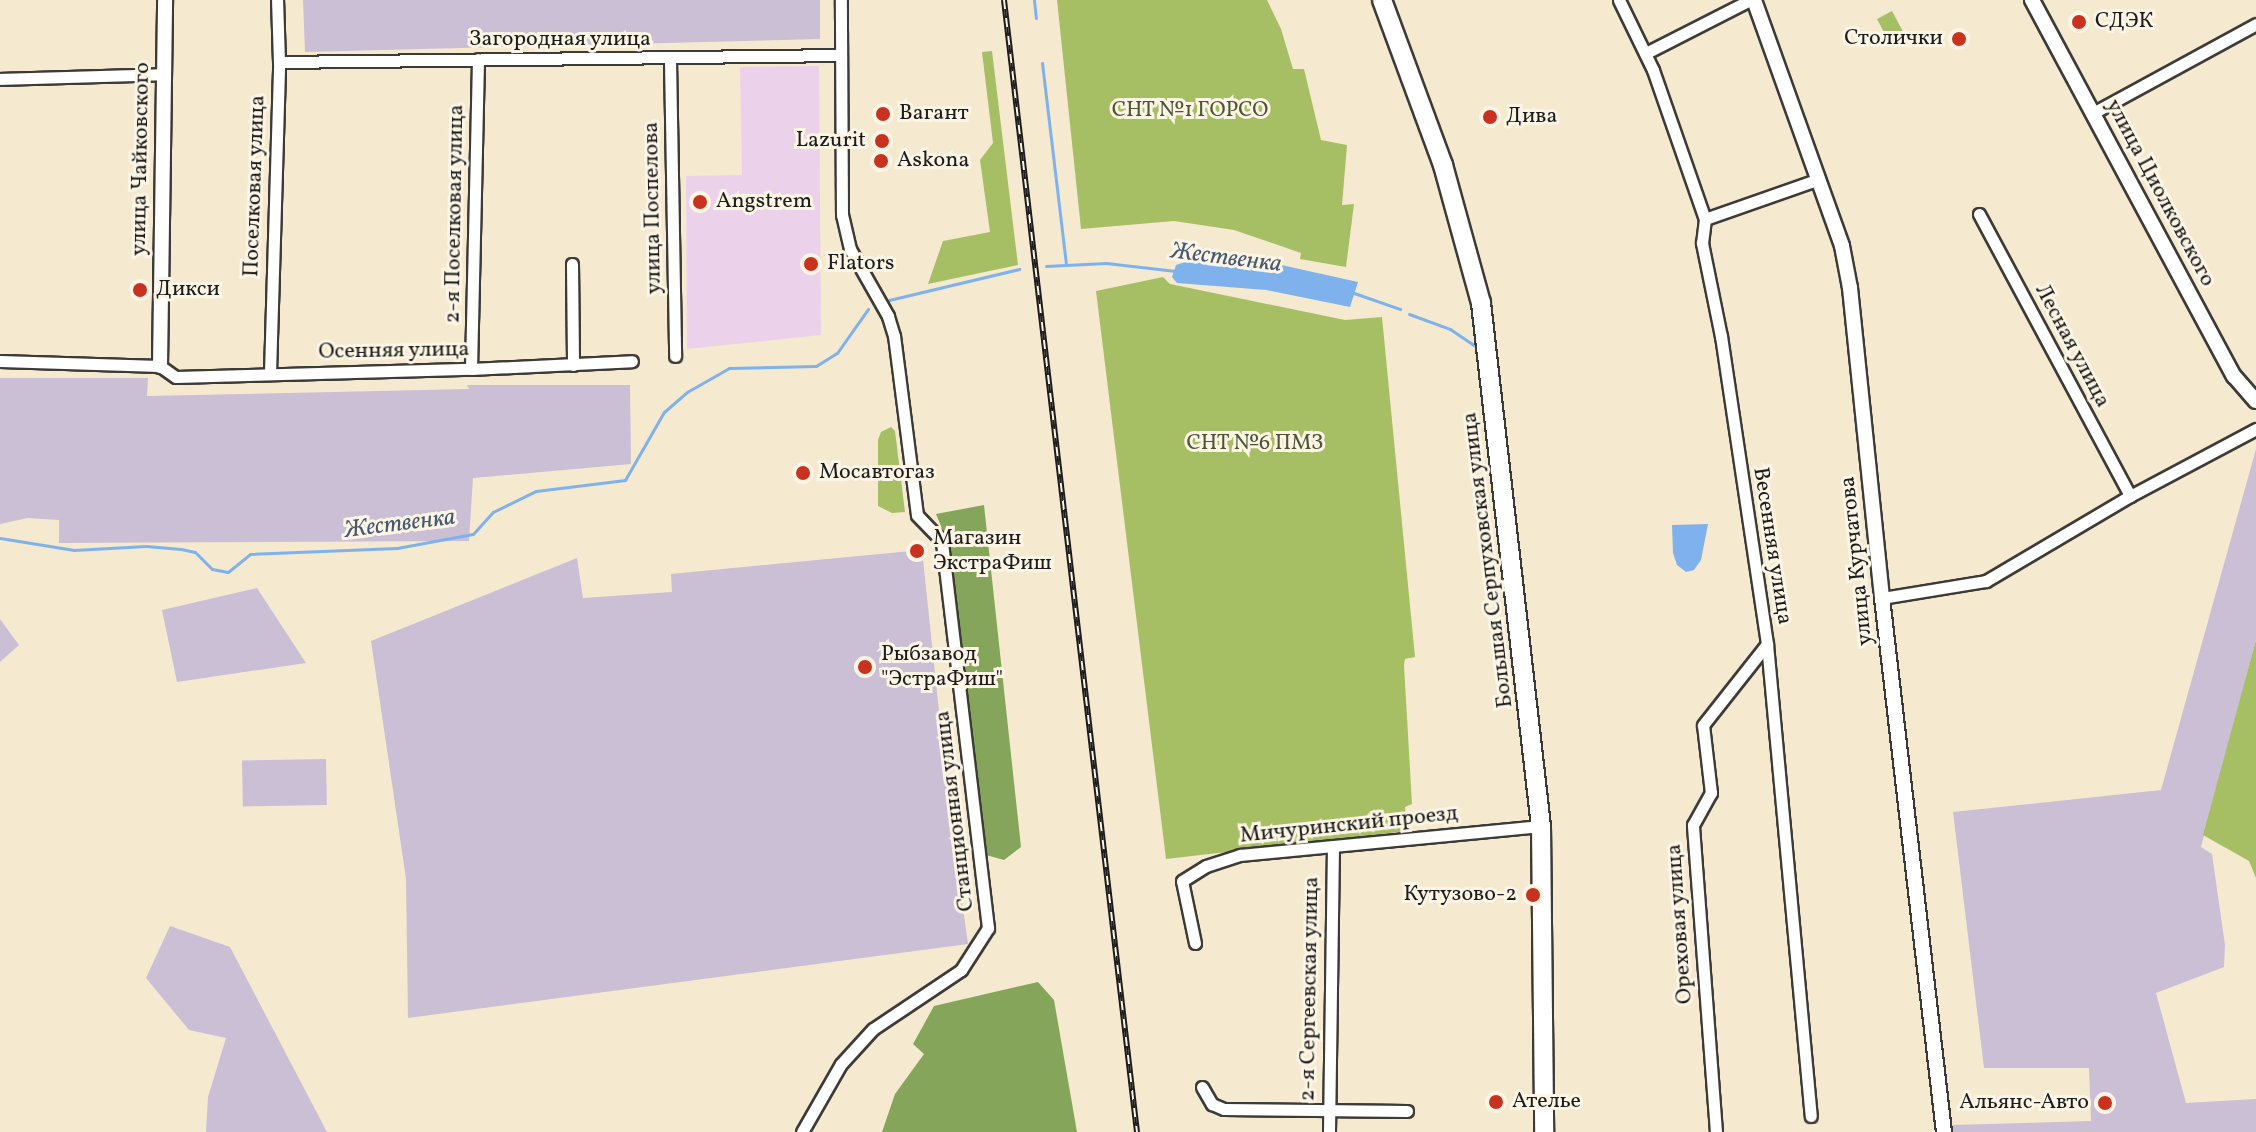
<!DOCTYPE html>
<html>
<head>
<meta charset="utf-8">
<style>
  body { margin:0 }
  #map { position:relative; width:2256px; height:1132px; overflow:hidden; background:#f5e9d0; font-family:Vollkorn,serif }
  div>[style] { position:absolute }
  .built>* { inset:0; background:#ecd1ea }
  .industrial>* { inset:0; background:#cbbfd5; transform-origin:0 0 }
  .green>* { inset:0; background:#a7bf64; transform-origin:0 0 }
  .forest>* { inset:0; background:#85a65a }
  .water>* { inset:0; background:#7fb2ec }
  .stream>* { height:3px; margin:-1.5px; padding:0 1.5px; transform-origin:1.5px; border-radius:1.5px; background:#7fb2ec }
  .roads { filter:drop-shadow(2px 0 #3d3b37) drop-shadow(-2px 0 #3d3b37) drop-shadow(0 2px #3d3b37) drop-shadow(0 -2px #3d3b37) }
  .minor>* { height:11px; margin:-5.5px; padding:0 5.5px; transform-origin:5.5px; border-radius:5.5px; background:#fff }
  .tertiary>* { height:14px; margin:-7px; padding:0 7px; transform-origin:7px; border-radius:7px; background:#fff }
  .primary>* { height:18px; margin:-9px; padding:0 9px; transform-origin:9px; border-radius:9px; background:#fff }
  .rail>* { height:6px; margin-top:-3px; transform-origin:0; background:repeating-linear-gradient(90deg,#fcf5e5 0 9px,#1c1c1c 0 18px); box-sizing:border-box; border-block:2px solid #1c1c1c }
  .dots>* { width:22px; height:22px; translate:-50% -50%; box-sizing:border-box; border:4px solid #fcf5e5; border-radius:50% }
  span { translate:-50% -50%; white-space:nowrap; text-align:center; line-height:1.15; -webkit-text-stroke:6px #fcf5e5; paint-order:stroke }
  .poi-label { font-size:22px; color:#1c1c1c }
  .left { translate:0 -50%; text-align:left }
  .right { translate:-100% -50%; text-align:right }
  .street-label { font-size:22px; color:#1c1c1c }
  .park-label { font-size:22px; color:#4d5535 }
  .water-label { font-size:24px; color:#44586f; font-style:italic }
</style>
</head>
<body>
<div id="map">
  <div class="built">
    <div style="clip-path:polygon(819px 66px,821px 335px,687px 349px,686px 176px,742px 175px,740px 67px)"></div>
  </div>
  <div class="industrial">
    <div style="clip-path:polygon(303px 0,820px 0,820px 39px,305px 52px)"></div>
    <div style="clip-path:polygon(0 378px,148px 378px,147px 396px,469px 389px,467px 385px,630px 385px,631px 464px,473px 478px,469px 541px,59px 543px,59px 520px,28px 518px,0 524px)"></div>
    <div style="clip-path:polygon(2256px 449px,2256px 640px,2201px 847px,2212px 854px,2225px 945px,2224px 967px,2156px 993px,2186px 1103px,2256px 1099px,2256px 1132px,1952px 1132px,1951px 1125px,2091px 1121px,2089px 1068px,1984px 1068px,1953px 812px,2161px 790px)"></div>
    <div style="clip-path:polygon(922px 550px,949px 806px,968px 944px,408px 1018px,406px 879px,371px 641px,577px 558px,583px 598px,672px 592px,671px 574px)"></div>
    <div style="clip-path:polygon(257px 588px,306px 663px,177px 682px,162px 610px)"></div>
    <div style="clip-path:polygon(0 619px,19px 645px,0 662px)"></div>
    <div style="left:326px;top:759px;width:46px;height:84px;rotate:89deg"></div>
    <div style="clip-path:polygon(170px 926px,230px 947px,327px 1132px,206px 1132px,208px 1097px,226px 1038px,189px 1030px,146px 978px)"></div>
  </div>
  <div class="green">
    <div style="clip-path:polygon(1057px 0,1267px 0,1281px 29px,1293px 69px,1304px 69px,1321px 140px,1347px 145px,1342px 205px,1354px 204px,1346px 267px,1300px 259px,1301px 253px,1234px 230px,1174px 221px,1081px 229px)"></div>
    <div style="left:1892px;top:11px;width:30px;height:17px;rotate:62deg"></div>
    <div style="clip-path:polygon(992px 51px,1018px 265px,928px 284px,943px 241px,990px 232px,980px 160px,993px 143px,982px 52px)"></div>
    <div style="clip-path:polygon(1163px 277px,1170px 284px,1345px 320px,1382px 317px,1415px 657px,1405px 659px,1404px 665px,1412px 804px,1405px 807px,1407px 831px,1166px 859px,1096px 291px)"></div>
    <div style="clip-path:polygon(891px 427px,895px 431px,905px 512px,892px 513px,878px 506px,878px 440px,881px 432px)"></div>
    <div style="clip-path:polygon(2256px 640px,2256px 878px,2249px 861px,2203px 835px)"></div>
  </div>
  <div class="forest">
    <div style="clip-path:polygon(984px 505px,1021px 847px,1004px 860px,986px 855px,957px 611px,946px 538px,936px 514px)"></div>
    <div style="clip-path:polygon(1038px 982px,1054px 1000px,1077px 1132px,882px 1132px,895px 1094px,924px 1054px,913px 1044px,934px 1006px)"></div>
  </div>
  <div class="water">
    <div style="clip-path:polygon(1198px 258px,1241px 266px,1268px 262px,1358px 282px,1350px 307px,1266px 290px,1177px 283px,1172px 277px,1176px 265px)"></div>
    <div style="clip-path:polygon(1708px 524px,1701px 560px,1694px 570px,1686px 572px,1677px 565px,1673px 553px,1672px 525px)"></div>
  </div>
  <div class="stream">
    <div style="left:1034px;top:0;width:18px;rotate:84deg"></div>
    <div style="left:1042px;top:63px;width:203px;rotate:83.2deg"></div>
    <div style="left:1046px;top:266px;width:60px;rotate:-2.9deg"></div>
    <div style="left:1106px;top:263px;width:70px;rotate:6.5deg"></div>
    <div style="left:1354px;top:293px;width:49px;rotate:19.2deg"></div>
    <div style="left:889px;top:300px;width:134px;rotate:-13.4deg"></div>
    <div style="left:1409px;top:314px;width:44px;rotate:20.1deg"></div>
    <div style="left:1450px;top:329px;width:29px;rotate:34deg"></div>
    <div style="left:0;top:538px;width:75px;rotate:9.2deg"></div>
    <div style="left:74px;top:550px;width:72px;rotate:-3.2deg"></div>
    <div style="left:146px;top:546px;width:35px;rotate:5deg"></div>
    <div style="left:181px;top:549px;width:14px;rotate:12deg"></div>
    <div style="left:195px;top:552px;width:24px;rotate:45deg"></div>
    <div style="left:212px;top:569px;width:16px;rotate:11deg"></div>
    <div style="left:228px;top:572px;width:28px;rotate:-39deg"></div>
    <div style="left:250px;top:554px;width:147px;rotate:-2.3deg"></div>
    <div style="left:397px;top:548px;width:77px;rotate:-10.4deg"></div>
    <div style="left:473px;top:534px;width:30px;rotate:-48deg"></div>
    <div style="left:493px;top:512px;width:48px;rotate:-26deg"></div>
    <div style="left:536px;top:491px;width:90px;rotate:-7deg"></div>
    <div style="left:625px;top:480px;width:78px;rotate:-60.2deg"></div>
    <div style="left:664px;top:412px;width:30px;rotate:-41deg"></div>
    <div style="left:687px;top:392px;width:48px;rotate:-29.7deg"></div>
    <div style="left:729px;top:368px;width:87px;rotate:-1.3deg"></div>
    <div style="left:816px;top:366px;width:25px;rotate:-32deg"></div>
    <div style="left:837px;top:353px;width:54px;rotate:-54.8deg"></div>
  </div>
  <div class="roads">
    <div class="minor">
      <div style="left:1619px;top:0;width:78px;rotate:64.1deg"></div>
      <div style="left:1653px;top:70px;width:158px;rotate:70.8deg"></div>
      <div style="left:1705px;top:219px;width:24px;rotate:97deg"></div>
      <div style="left:1702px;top:243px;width:95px;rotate:78.5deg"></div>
      <div style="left:1721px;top:336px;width:311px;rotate:81.5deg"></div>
      <div style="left:1767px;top:644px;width:474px;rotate:84.7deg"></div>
      <div style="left:1646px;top:53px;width:117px;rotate:-27deg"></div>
      <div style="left:670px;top:60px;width:296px;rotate:89deg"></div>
      <div style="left:279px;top:62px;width:562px;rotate:-0.71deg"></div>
      <div style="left:0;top:79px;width:165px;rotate:-1.7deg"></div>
      <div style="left:2093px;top:113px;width:186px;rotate:-28.6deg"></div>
      <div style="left:1979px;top:214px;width:320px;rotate:61.8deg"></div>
      <div style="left:1705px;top:219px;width:121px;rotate:-19.3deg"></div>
      <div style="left:572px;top:264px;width:101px;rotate:89.4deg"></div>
      <div style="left:0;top:361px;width:160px;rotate:1.8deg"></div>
      <div style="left:160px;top:366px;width:19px;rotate:35deg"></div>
      <div style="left:176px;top:377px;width:295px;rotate:-1.6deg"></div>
      <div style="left:471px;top:369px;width:161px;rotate:-2.8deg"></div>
      <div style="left:471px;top:369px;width:310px;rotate:-88.7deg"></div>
      <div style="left:270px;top:373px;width:311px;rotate:-88.3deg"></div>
      <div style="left:279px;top:62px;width:62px;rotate:-91.8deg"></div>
      <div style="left:1882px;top:598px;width:105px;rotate:-9.3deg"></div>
      <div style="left:1986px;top:581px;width:167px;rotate:-30.6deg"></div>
      <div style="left:2130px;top:496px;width:143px;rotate:-28deg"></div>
      <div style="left:1195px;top:943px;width:63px;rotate:-101.8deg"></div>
      <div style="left:1182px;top:881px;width:28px;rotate:-32deg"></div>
      <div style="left:1206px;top:866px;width:36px;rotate:-18deg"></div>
      <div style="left:1240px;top:855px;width:302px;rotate:-5.5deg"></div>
      <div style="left:1202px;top:1087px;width:20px;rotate:60deg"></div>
      <div style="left:1212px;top:1104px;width:13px;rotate:23deg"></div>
      <div style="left:1224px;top:1109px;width:183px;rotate:0.6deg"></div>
      <div style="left:802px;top:1132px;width:78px;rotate:-60.2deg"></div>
      <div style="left:841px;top:1064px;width:47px;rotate:-47.6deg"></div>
      <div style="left:873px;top:1029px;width:106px;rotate:-33.8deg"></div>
      <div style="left:961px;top:970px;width:50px;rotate:-57.3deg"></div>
      <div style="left:988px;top:928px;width:390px;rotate:-96.8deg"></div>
      <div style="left:942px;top:541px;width:36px;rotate:-134deg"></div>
      <div style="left:917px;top:515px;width:180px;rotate:-97.3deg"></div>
      <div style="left:894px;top:336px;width:21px;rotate:-107deg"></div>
      <div style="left:888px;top:316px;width:77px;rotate:-119.6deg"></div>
      <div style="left:850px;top:249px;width:35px;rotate:-103deg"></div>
      <div style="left:842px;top:215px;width:215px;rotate:-90.3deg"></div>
      <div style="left:1329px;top:1132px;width:285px;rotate:-89.2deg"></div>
      <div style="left:1716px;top:1132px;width:308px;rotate:-94.3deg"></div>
      <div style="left:1693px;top:825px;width:37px;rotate:-61deg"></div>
      <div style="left:1711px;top:793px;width:68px;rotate:-96.7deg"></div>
      <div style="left:1703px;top:725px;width:103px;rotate:-51.7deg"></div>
    </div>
    <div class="tertiary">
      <div style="left:1754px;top:0;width:261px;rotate:70.3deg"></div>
      <div style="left:1842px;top:246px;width:43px;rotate:79.2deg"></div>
      <div style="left:1850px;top:288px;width:312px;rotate:84.1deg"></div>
      <div style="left:1882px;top:598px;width:538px;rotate:83.38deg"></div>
      <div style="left:2032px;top:0;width:427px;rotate:61.8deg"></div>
      <div style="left:2234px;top:376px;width:33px;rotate:49deg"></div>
      <div style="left:160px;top:366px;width:366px;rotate:-89.2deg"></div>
    </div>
    <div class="primary">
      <div style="left:1382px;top:0;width:176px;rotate:69.7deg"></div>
      <div style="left:1443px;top:165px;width:143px;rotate:74.6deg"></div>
      <div style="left:1481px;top:303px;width:526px;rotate:83.46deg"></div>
      <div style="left:1541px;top:826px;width:306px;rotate:89.4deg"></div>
    </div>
  </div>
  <div class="rail">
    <div style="left:1004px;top:0;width:1140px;rotate:83.3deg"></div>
  </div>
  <div class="dots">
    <div style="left:2079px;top:22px;background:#c8321e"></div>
    <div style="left:1959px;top:39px;background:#c8321e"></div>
    <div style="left:883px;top:114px;background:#c8321e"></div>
    <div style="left:1490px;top:117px;background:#c8321e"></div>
    <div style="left:882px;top:141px;background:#c8321e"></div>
    <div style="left:881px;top:161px;background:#c8321e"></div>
    <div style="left:700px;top:202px;background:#c8321e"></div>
    <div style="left:811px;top:264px;background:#c8321e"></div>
    <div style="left:140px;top:290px;background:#c8321e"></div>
    <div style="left:803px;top:473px;background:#c8321e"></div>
    <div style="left:917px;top:551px;background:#c8321e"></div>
    <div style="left:865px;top:667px;background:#c8321e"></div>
    <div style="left:1533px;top:895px;background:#c8321e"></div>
    <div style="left:1496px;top:1102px;background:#c8321e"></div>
    <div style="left:2105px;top:1103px;background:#c8321e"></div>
  </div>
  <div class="poi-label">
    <span class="left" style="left:2095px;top:22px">СДЭК</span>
    <span class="right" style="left:1943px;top:39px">Столички</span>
    <span class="left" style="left:899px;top:114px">Вагант</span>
    <span class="left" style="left:1506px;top:117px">Дива</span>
    <span class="right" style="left:866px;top:141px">Lazurit</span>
    <span class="left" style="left:897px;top:161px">Askona</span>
    <span class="left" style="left:716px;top:202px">Angstrem</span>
    <span class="left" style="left:827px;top:264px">Flators</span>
    <span class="left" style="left:156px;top:290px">Дикси</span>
    <span class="left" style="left:819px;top:473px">Мосавтогаз</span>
    <span class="left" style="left:933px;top:551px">Магазин<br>ЭкстраФиш</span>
    <span class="left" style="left:881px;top:667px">Рыбзавод<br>"ЭстраФиш"</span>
    <span class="right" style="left:1517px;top:895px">Кутузово-2</span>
    <span class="left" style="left:1512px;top:1102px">Ателье</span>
    <span class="right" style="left:2089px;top:1103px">Альянс-Авто</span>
  </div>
  <div class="street-label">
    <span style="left:560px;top:40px">Загородная улица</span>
    <span style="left:141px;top:159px;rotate:-89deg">улица Чайковского</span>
    <span style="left:255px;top:186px;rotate:-88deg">Поселковая улица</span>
    <span style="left:2160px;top:193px;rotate:62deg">улица Циолковского</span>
    <span style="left:653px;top:208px;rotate:-91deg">улица Поспелова</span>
    <span style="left:455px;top:214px;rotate:-89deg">2-я Поселковая улица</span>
    <span style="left:2072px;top:346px;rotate:62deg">Лесная улица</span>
    <span style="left:394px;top:351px;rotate:-1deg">Осенняя улица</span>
    <span style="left:1772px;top:546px;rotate:81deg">Весенняя улица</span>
    <span style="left:1488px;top:560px;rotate:-97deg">Большая Серпуховская улица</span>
    <span style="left:1857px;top:561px;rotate:-96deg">улица Курчатова</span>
    <span style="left:955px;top:811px;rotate:-97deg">Станционная улица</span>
    <span style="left:1349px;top:825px;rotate:-6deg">Мичуринский проезд</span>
    <span style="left:1680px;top:924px;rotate:-94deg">Ореховая улица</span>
    <span style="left:1310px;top:989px;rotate:-89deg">2-я Сергеевская улица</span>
  </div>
  <div class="park-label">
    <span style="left:1190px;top:111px">СНТ №1 ГОРСО</span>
    <span style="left:1255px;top:444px">СНТ №6 ПМЗ</span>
  </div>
  <div class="water-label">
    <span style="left:1226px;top:259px;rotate:7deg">Жественка</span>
    <span style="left:400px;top:525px;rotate:-7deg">Жественка</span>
  </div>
</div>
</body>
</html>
